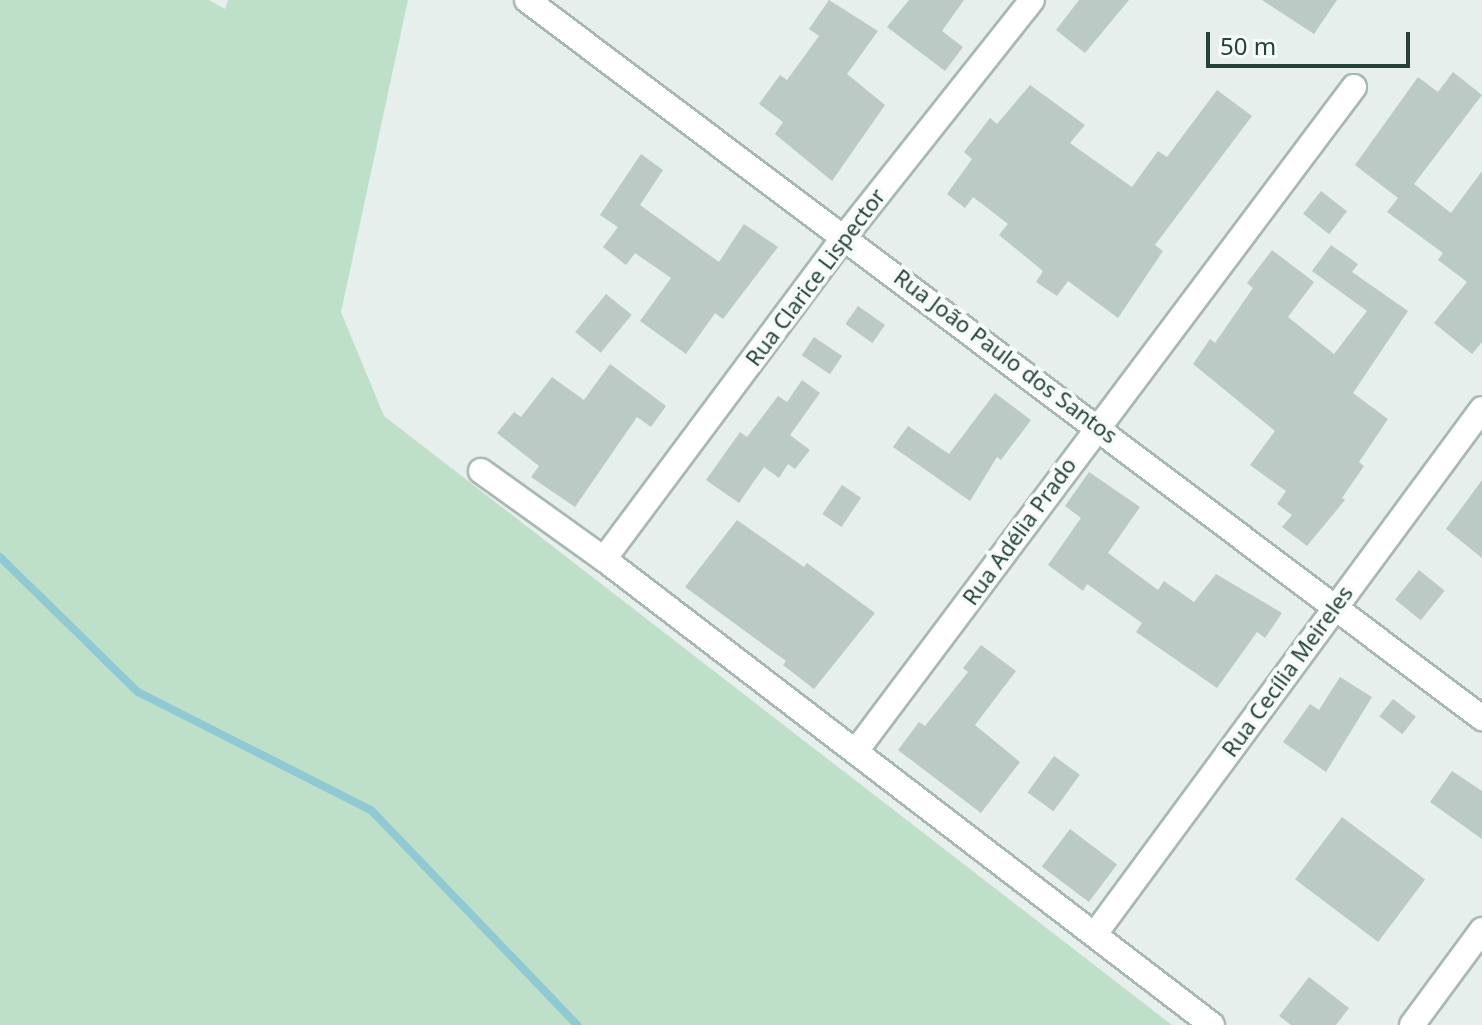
<!DOCTYPE html>
<html>
<head>
<meta charset="utf-8">
<style>
  body { margin:0 }
  #map { position:relative; width:1482px; height:1025px; overflow:hidden; background:#e6efeb; font-family:"Noto Sans",sans-serif }
  div>[style] { position:absolute }
  .green>* { inset:0; background:#bfe0c8 }
  .stream>* { height:8px; margin:-4px; padding:0 4px; transform-origin:4px; border-radius:4px; background:#8ec9d4 }
  .building>* { inset:0; background:#bbcac4; transform-origin:0 0 }
  .roads { filter:drop-shadow(2px 0 #a8b8b2) drop-shadow(-2px 0 #a8b8b2) drop-shadow(0 2px #a8b8b2) drop-shadow(0 -2px #a8b8b2) }
  .street>* { height:24px; margin:-12px; padding:0 12px; transform-origin:12px; border-radius:12px; background:#fff }
  span { translate:-50% -50%; white-space:nowrap; text-align:center; line-height:1.15; -webkit-text-stroke:8px #f7fbf9; paint-order:stroke }
  .street-label { font-size:22px; color:#24423a }
  .scale { position:absolute; left:1206px; top:32px; width:204px; height:36px; box-sizing:border-box; border:4px solid #24423a; border-top:0; padding-left:10px; font-size:24px; line-height:28px; white-space:nowrap; color:#24423a; -webkit-text-stroke:6px #f7fbf9; paint-order:stroke }
</style>
</head>
<body>
<div id="map">
  <div class="green">
    <div style="clip-path:polygon(0 0,209px 0,225px 9px,228px 0,408px 0,341px 312px,384px 416px,1172px 1025px,0 1025px)"></div>
  </div>
  <div class="stream">
    <div style="left:0;top:557px;width:193px;rotate:44.4deg"></div>
    <div style="left:138px;top:692px;width:261px;rotate:26.9deg"></div>
    <div style="left:371px;top:810px;width:298px;rotate:46.2deg"></div>
  </div>
  <div class="building">
    <div style="clip-path:polygon(829px 0,878px 31px,847px 74px,885px 105px,832px 181px,775px 134px,783px 122px,759px 104px,780px 75px,787px 80px,819px 36px,809px 29px)"></div>
    <div style="clip-path:polygon(909px 0,964px 0,942px 31px,963px 47px,945px 71px,887px 27px)"></div>
    <div style="clip-path:polygon(1079px 0,1129px 0,1085px 53px,1056px 30px)"></div>
    <div style="clip-path:polygon(1262px 0,1337px 0,1314px 34px)"></div>
    <div style="clip-path:polygon(1453px 72px,1482px 95px,1414px 184px,1451px 213px,1482px 171px,1482px 342px,1472px 354px,1434px 323px,1467px 282px,1438px 260px,1443px 253px,1387px 212px,1398px 198px,1355px 165px,1418px 77px,1438px 92px)"></div>
    <div style="clip-path:polygon(1030px 85px,1085px 125px,1070px 143px,1132px 187px,1158px 151px,1167px 157px,1217px 90px,1252px 116px,1155px 245px,1163px 251px,1118px 318px,1068px 281px,1057px 296px,1036px 282px,1043px 271px,999px 235px,1008px 224px,973px 197px,965px 208px,947px 194px,972px 159px,964px 152px,990px 118px,997px 124px)"></div>
    <div style="clip-path:polygon(641px 154px,663px 170px,640px 205px,719px 262px,744px 224px,778px 247px,723px 319px,715px 313px,686px 354px,640px 321px,671px 278px,635px 253px,626px 265px,603px 247px,618px 227px,600px 215px)"></div>
    <div style="left:1321px;top:191px;width:33px;height:29px;rotate:38deg"></div>
    <div style="clip-path:polygon(1331px 245px,1358px 264px,1352px 272px,1408px 311px,1353px 393px,1388px 419px,1359px 462px,1364px 466px,1342px 498px,1345px 500px,1307px 546px,1282px 527px,1292px 515px,1277px 504px,1286px 491px,1250px 465px,1275px 431px,1193px 364px,1210px 339px,1215px 343px,1253px 288px,1247px 283px,1272px 250px,1314px 282px,1288px 317px,1334px 354px,1367px 311px,1312px 271px)"></div>
    <div style="left:606px;top:294px;width:33px;height:49px;rotate:39deg"></div>
    <div style="left:858px;top:306px;width:33px;height:22px;rotate:35deg"></div>
    <div style="left:814px;top:337px;width:34px;height:22px;rotate:34deg"></div>
    <div style="clip-path:polygon(610px 364px,666px 406px,651px 427px,637px 417px,575px 507px,531px 477px,539px 466px,497px 433px,514px 412px,521px 417px,552px 377px,584px 400px)"></div>
    <div style="clip-path:polygon(802px 380px,820px 393px,790px 435px,810px 450px,795px 469px,788px 464px,779px 478px,764px 467px,739px 503px,706px 480px,740px 432px,747px 437px,778px 396px,787px 402px)"></div>
    <div style="clip-path:polygon(995px 393px,1031px 420px,1001px 460px,997px 457px,970px 501px,893px 447px,908px 426px,949px 454px)"></div>
    <div style="clip-path:polygon(1089px 472px,1140px 507px,1108px 553px,1158px 590px,1164px 581px,1194px 602px,1216px 574px,1282px 613px,1265px 638px,1257px 632px,1217px 688px,1136px 632px,1142px 623px,1087px 584px,1083px 591px,1048px 565px,1081px 518px,1065px 506px)"></div>
    <div style="clip-path:polygon(1482px 480px,1482px 558px,1446px 529px)"></div>
    <div style="left:842px;top:485px;width:23px;height:35px;rotate:34deg"></div>
    <div style="clip-path:polygon(737px 520px,804px 567px,807px 563px,875px 613px,814px 689px,783px 665px,786px 661px,685px 587px)"></div>
    <div style="left:1419px;top:570px;width:33px;height:38px;rotate:39deg"></div>
    <div style="clip-path:polygon(981px 645px,1016px 671px,975px 725px,1020px 762px,981px 813px,898px 750px,919px 722px,925px 726px,968px 672px,963px 668px)"></div>
    <div style="clip-path:polygon(1340px 677px,1372px 697px,1326px 772px,1283px 742px,1310px 704px,1319px 710px)"></div>
    <div style="left:1393px;top:699px;width:29px;height:22px;rotate:38deg"></div>
    <div style="left:1054px;top:756px;width:32px;height:45px;rotate:36deg"></div>
    <div style="clip-path:polygon(1452px 771px,1482px 791px,1482px 839px,1430px 802px)"></div>
    <div style="left:1342px;top:817px;width:104px;height:78px;rotate:37deg"></div>
    <div style="left:1070px;top:829px;width:59px;height:47px;rotate:37deg"></div>
    <div style="clip-path:polygon(1309px 977px,1349px 1008px,1336px 1025px,1291px 1025px,1279px 1016px)"></div>
  </div>
  <div class="roads">
    <div class="street">
      <div style="left:527px;top:0;width:1195px;rotate:36.94deg"></div>
      <div style="left:481px;top:471px;width:151px;rotate:35.6deg"></div>
      <div style="left:604px;top:559px;width:766px;rotate:37.47deg"></div>
      <div style="left:604px;top:559px;width:403px;rotate:-53.3deg"></div>
      <div style="left:845px;top:236px;width:301px;rotate:-51.6deg"></div>
      <div style="left:856px;top:751px;width:830px;rotate:-53.13deg"></div>
      <div style="left:1095px;top:934px;width:652px;rotate:-53.6deg"></div>
      <div style="left:1412px;top:1025px;width:118px;rotate:-53.6deg"></div>
    </div>
  </div>
  <div class="street-label">
    <span style="left:815px;top:277px;rotate:-53deg">Rua Clarice Lispector</span>
    <span style="left:1006px;top:356px;rotate:37deg">Rua João Paulo dos Santos</span>
    <span style="left:1019px;top:531px;rotate:-54deg">Rua Adélia Prado</span>
    <span style="left:1287px;top:671px;rotate:-54deg">Rua Cecília Meireles</span>
  </div>
  <div class="scale">50 m</div>
</div>
</body>
</html>
